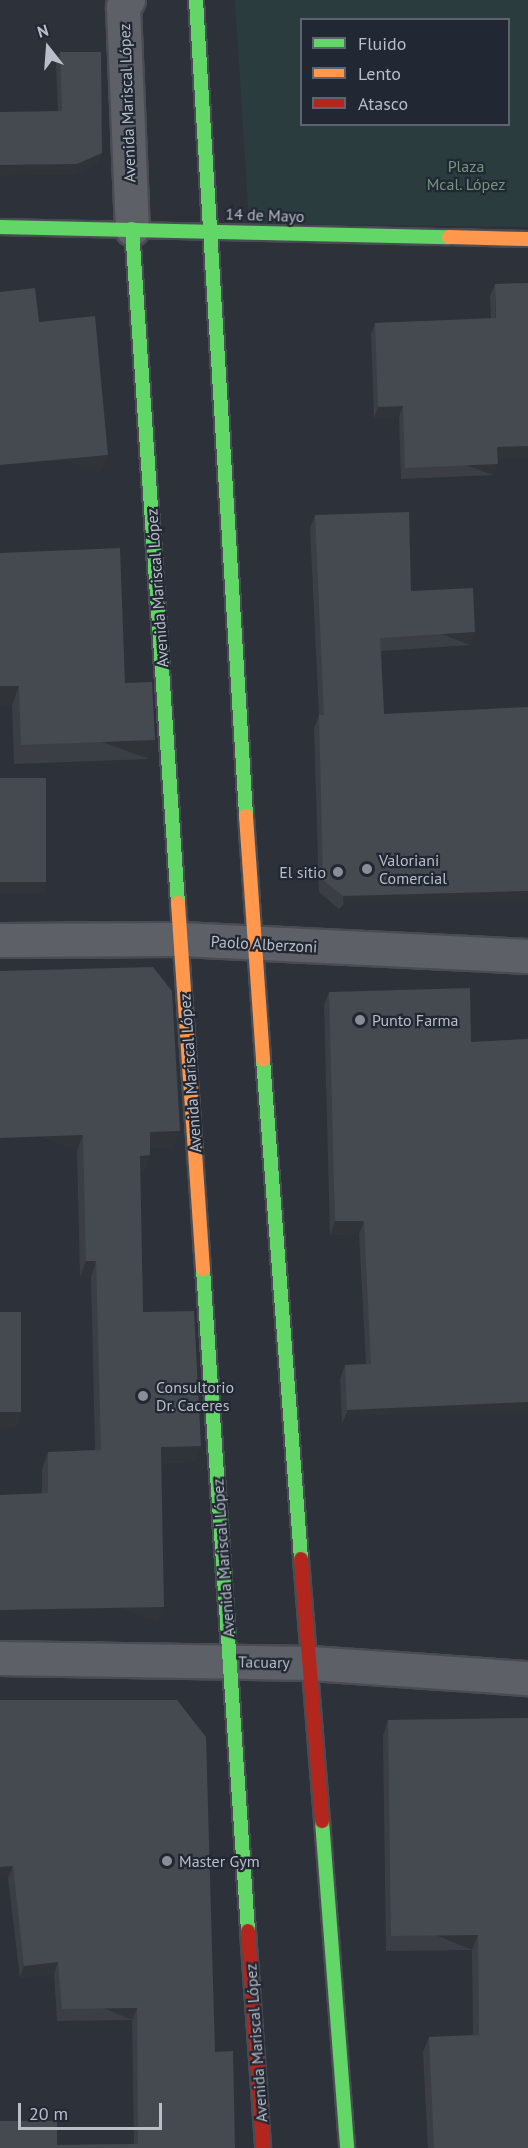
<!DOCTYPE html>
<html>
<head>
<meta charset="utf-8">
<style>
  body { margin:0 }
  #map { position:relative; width:528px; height:2148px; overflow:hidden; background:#2d3139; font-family:"PT Sans",sans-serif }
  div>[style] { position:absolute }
  .green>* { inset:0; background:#2b3c3f }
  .roads { filter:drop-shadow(2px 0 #494c52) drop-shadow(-2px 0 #494c52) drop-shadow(0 2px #494c52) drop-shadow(0 -2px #494c52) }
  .street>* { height:33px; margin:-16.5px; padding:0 16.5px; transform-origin:16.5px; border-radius:16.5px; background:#5e6067 }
  .fast>* { height:14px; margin:-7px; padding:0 7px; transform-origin:7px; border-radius:7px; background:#63d668 }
  .slow>* { height:14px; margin:-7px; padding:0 7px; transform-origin:7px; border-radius:7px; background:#ff974d }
  .jam>* { height:14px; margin:-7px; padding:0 7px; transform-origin:7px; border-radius:7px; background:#b3261e }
  .wall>* { inset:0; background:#3b3f45 }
  .shaded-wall>* { inset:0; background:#303338; transform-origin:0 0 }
  .building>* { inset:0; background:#454950; transform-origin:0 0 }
  .dots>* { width:16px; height:16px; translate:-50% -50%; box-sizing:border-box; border:3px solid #212733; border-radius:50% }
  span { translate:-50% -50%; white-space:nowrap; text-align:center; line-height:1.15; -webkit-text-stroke:4.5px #212733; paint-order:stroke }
  .street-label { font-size:16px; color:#b9bec9 }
  .park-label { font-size:16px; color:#72977d }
  .poi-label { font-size:16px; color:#b9bec9 }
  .left { translate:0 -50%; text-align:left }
  .right { translate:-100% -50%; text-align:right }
  .legend { position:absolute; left:300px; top:18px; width:210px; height:108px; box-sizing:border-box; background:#212733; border:2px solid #5e636f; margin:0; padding:8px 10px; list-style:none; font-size:18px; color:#b9bec9 }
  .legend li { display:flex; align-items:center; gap:12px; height:30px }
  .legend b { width:30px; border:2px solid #5e636f }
  .north { position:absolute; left:18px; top:18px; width:60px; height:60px; -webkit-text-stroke:4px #212733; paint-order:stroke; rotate:343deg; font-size:16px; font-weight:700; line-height:24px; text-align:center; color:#b9bec9 }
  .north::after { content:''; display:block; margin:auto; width:21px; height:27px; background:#b9bec9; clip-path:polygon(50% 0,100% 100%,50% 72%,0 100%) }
  .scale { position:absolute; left:18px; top:2103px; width:144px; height:27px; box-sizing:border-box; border:3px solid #b9bec9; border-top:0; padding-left:8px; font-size:18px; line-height:21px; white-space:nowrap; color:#b9bec9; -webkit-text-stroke:4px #212733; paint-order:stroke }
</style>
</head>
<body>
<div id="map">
  <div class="green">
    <div style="clip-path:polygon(evenodd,235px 0,528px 0,528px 227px,249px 224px,235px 0,302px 20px,508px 20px,508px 124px,302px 124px,302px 20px)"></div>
  </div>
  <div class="roads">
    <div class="street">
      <div style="left:128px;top:0;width:9px;rotate:126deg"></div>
      <div style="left:123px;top:7px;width:222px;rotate:87.7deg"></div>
      <div style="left:0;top:940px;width:181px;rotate:-0.3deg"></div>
      <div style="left:181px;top:939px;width:347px;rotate:2.8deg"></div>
      <div style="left:0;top:1658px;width:311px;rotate:0.9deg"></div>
      <div style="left:311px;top:1663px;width:218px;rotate:4deg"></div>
    </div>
    <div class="fast">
      <div style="left:196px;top:0;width:818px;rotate:86.49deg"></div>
      <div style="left:0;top:227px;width:449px;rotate:1.3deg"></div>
      <div style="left:132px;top:229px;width:676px;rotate:86.1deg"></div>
      <div style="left:263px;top:1059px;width:501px;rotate:85.65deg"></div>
      <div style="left:203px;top:1269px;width:664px;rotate:86.11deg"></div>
      <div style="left:322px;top:1821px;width:328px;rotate:85.6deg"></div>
    </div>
    <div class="slow">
      <div style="left:449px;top:237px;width:79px;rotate:1.5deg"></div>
      <div style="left:246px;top:816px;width:244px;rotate:86deg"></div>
      <div style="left:178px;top:903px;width:367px;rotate:86.1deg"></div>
    </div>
    <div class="jam">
      <div style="left:301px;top:1559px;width:263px;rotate:85.4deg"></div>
      <div style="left:248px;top:1931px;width:218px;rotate:86deg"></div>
    </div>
  </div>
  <div class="wall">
    <div style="clip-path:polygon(60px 52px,102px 153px,98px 164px,73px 175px,58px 111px,56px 63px)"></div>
    <div style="clip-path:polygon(495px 284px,498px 458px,494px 475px,401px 479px,399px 417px,374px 418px,371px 334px,375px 323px,491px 319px,490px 296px)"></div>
    <div style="clip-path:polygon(315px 515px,411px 591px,470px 645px,381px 651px,384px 714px,528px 707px,339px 909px,319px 892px,314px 728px,319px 715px,310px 528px)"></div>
    <div style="clip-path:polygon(0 553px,125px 683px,155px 740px,148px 759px,14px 764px,12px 705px)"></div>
    <div style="clip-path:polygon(0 971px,174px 1148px,150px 1148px,150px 1155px,144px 1172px,140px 1172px,143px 1312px,201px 1446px,195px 1462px,161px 1463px,158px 1623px,42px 1494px,42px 1469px,48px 1452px,95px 1450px,91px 1277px,80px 1277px,77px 1151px)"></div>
    <div style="clip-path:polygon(329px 992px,471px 1042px,528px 1039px,342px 1423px,340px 1379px,345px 1365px,366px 1364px,359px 1234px,330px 1235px,324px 1005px)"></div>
    <div style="clip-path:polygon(0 1700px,215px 2052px,235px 2148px,57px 2145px,134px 2144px,132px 2020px,57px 2021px,54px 1974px,20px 1978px,8px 1878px)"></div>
    <div style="clip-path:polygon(528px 1718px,528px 2148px,428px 2148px,423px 2052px,429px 2037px,473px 2035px,472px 1950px,386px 1951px,383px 1736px,388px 1720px)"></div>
  </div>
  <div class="shaded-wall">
    <div style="clip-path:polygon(102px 153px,98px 164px,73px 175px,0 176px,0 165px)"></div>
    <div style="clip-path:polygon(403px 406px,399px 417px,374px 418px,378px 407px)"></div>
    <div style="clip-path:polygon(528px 446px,528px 458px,493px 458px,497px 447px)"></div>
    <div style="left:108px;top:455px;width:20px;height:108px;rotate:110deg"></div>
    <div style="left:498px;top:464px;width:12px;height:93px;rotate:110deg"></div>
    <div style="left:475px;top:632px;width:14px;height:95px;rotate:111deg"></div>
    <div style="clip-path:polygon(0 686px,19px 686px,12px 705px,0 705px)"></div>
    <div style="left:155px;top:740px;width:20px;height:134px;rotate:110deg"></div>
    <div style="left:0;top:882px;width:46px;height:11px"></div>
    <div style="left:528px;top:891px;width:12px;height:185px;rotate:90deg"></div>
    <div style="clip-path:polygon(180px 1131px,174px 1148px,144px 1148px,150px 1132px)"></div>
    <div style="left:83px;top:1135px;width:17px;height:83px;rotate:111deg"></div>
    <div style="clip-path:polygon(150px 1155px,144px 1172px,134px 1172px,140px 1156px)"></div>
    <div style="clip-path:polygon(335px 1221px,364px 1221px,359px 1234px,330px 1235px)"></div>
    <div style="clip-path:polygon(86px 1261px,96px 1261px,91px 1277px,80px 1277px)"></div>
    <div style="left:528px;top:1402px;width:13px;height:181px;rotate:90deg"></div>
    <div style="clip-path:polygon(23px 1411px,17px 1427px,0 1428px,0 1412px)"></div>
    <div style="clip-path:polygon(201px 1446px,195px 1462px,155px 1463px,161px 1447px)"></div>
    <div style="left:164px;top:1607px;width:17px;height:164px;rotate:111deg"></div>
    <div style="clip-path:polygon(13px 1866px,8px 1878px,0 1878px,0 1867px)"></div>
    <div style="left:478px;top:1935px;width:16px;height:87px;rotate:112deg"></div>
    <div style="clip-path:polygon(58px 1962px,54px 1974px,20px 1978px,24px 1966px)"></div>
    <div style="left:137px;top:2008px;width:13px;height:75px;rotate:113deg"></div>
  </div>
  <div class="building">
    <div style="clip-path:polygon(60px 52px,101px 52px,102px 153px,77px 164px,0 165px,0 112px,62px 111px)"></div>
    <div style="clip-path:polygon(528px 283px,528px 446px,497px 447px,498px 464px,405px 468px,403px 406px,378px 407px,375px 323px,496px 318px,495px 284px)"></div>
    <div style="clip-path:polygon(35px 288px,39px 322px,95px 316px,108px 455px,0 465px,0 292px)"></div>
    <div style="clip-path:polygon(409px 512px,411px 591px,473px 588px,475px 632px,380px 638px,384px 714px,528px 707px,528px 891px,343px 896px,323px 880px,319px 715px,324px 715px,315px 515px)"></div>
    <div style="clip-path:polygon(120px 548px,125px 683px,152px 682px,155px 740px,21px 745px,19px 686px,0 686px,0 553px)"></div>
    <div style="left:0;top:778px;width:46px;height:104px"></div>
    <div style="clip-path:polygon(153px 967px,172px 991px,180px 1131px,150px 1132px,150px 1155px,140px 1156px,143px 1312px,194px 1311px,201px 1446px,161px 1447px,164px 1607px,0 1610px,0 1495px,48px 1493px,48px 1452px,101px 1450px,96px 1261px,86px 1261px,83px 1135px,0 1138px,0 971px)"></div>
    <div style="clip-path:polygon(470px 988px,471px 1042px,528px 1039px,528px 1402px,347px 1410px,345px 1365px,371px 1364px,364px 1221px,335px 1221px,329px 992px)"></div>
    <div style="left:0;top:1312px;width:21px;height:100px"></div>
    <div style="clip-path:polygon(0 1700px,177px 1700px,206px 1737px,215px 2052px,233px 2051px,235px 2148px,0 2148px,0 2121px,57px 2121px,57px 2145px,138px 2144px,137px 2008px,62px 2009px,58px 1962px,24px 1966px,13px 1866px,0 1867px)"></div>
    <div style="clip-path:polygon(528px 1718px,528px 2148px,434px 2148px,429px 2037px,479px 2035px,478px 1935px,391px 1936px,388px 1720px)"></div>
  </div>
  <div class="dots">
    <div style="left:367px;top:869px;background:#888d97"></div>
    <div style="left:338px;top:872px;background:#888d97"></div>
    <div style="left:360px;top:1020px;background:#888d97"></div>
    <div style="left:143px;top:1396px;background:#888d97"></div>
    <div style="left:167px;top:1861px;background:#888d97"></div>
  </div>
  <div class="street-label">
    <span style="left:127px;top:103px;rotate:-92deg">Avenida Mariscal López</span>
    <span style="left:265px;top:215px;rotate:2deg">14 de Mayo</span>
    <span style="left:157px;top:588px;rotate:-94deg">Avenida Mariscal López</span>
    <span style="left:264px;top:944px;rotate:3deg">Paolo Alberzoni</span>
    <span style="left:190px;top:1073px;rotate:-94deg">Avenida Mariscal López</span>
    <span style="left:223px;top:1558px;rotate:-94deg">Avenida Mariscal López</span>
    <span style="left:264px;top:1662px;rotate:1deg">Tacuary</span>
    <span style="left:256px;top:2043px;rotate:-94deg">Avenida Mariscal López</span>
  </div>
  <div class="park-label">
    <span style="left:466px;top:175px">Plaza<br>Mcal. López</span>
  </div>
  <div class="poi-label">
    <span class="left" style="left:379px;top:869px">Valoriani<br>Comercial</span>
    <span class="right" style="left:326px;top:872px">El sitio</span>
    <span class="left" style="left:372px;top:1020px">Punto Farma</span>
    <span class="left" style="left:156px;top:1396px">Consultorio<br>Dr. Caceres</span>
    <span class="left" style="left:179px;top:1861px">Master Gym</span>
  </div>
  <ul class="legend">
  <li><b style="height:8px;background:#63d668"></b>Fluido</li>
  <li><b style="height:8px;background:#ff974d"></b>Lento</li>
  <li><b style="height:8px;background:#b3261e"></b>Atasco</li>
  </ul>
  <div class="north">N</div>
  <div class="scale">20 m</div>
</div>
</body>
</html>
